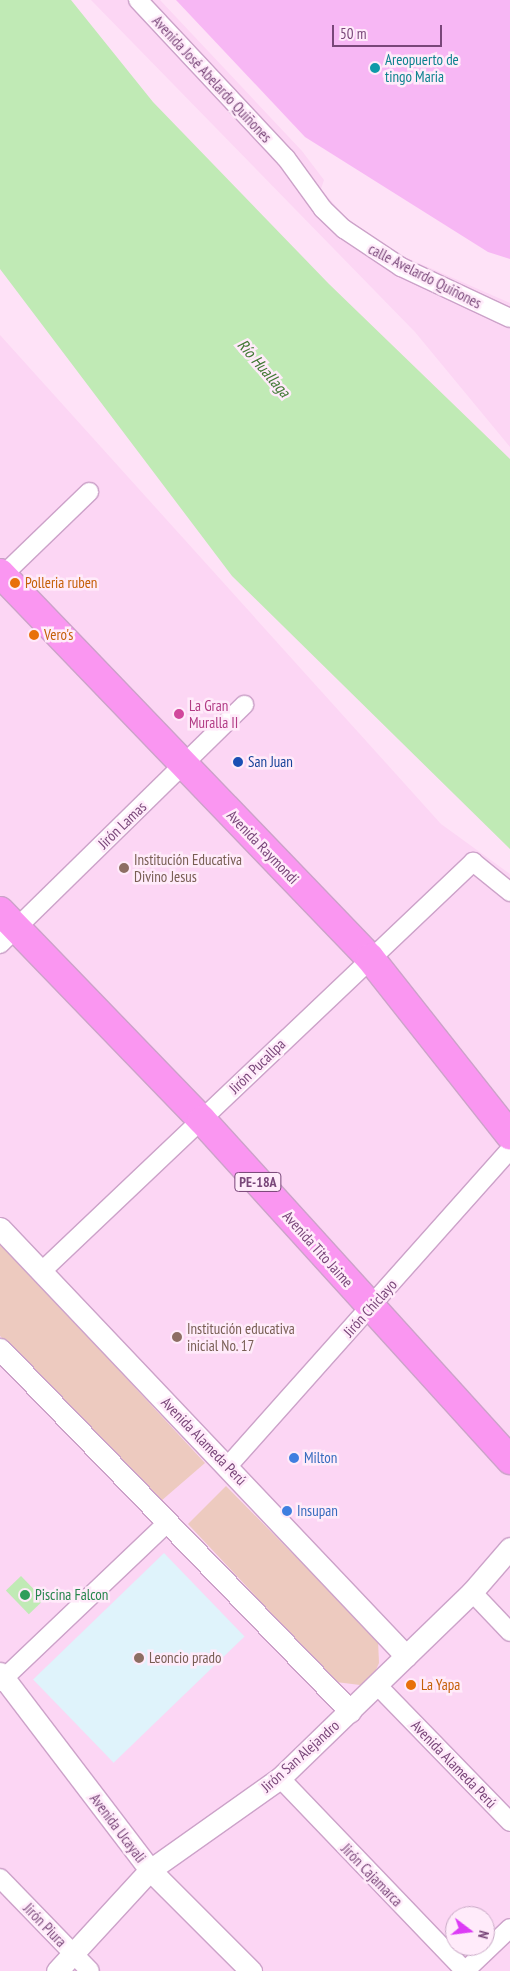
<!DOCTYPE html>
<html>
<head>
<meta charset="utf-8">
<style>
  body { margin:0 }
  #map { position:relative; width:510px; height:1971px; overflow:hidden; background:#fee2f7; font-family:"PT Sans Narrow",sans-serif }
  div>[style] { position:absolute }
  .residential>* { inset:0; background:#fcd6f4 }
  .education>* { inset:0; background:#dff3fb; transform-origin:0 0 }
  .green>* { inset:0; background:#edcabf }
  .water>* { inset:0; background:#c0eab5; transform-origin:0 0 }
  .building>* { inset:0; background:#f7b7f4 }
  .roads { filter:drop-shadow(1px 0 #cca2c9) drop-shadow(-1px 0 #cca2c9) drop-shadow(0 1px #cca2c9) drop-shadow(0 -1px #cca2c9) }
  .minor>* { height:18px; margin:-9px; padding:0 9px; transform-origin:9px; border-radius:9px; background:#fff }
  .tertiary>* { height:21px; margin:-10.5px; padding:0 10.5px; transform-origin:10.5px; border-radius:10.5px; background:#fff }
  .trunk>* { height:28px; margin:-14px; padding:0 14px; transform-origin:14px; border-radius:14px; background:#fa96f1 }
  .dots>* { width:14px; height:14px; translate:-50% -50%; box-sizing:border-box; border:2px solid #ffebfa; border-radius:50% }
  span { translate:-50% -50%; white-space:nowrap; text-align:center; line-height:1.15; -webkit-text-stroke:5px #ffebfa; paint-order:stroke }
  .shield-label span { padding:1px 4px; background:#ffebfa; border:1px solid; border-radius:4px; -webkit-text-stroke-width:0 }
  .shield-label { font-size:14px; color:#794679; font-weight:700 }
  .culture-label { font-size:15px; color:#0d838f }
  .left { translate:0 -50%; text-align:left }
  .street-label { font-size:15px; color:#794679 }
  .food-label { font-size:15px; color:#c56008 }
  .hotel-label { font-size:15px; color:#b23c85 }
  .transit-label { font-size:15px; color:#164399 }
  .education-label { font-size:15px; color:#785e54 }
  .shop-label { font-size:15px; color:#366cbe }
  .leisure-label { font-size:15px; color:#27864d }
  .water-label { font-size:16px; color:#427935; font-style:italic }
  .north { position:absolute; left:445px; top:1906px; width:50px; height:50px; box-sizing:border-box; background:#ffebfa; border:1px solid #c9a9c6; border-radius:50%; rotate:105deg; font-size:14px; font-weight:700; line-height:20px; text-align:center; color:#794679 }
  .north::after { content:''; display:block; margin:auto; width:18px; height:22px; background:#dc3bf5; clip-path:polygon(50% 0,100% 100%,50% 72%,0 100%) }
  .scale { position:absolute; left:332px; top:25px; width:110px; height:22px; box-sizing:border-box; border:2px solid #794679; border-top:0; padding-left:6px; font-size:15px; line-height:18px; white-space:nowrap; color:#794679; -webkit-text-stroke:4px #ffebfa; paint-order:stroke }
</style>
</head>
<body>
<div id="map">
  <div class="residential">
    <div style="clip-path:polygon(91px 0,160px 0,302px 151px,324px 180px,321px 189px,345px 217px,396px 253px,510px 303px,510px 447px,415px 332px)"></div>
    <div style="clip-path:polygon(evenodd,0 335px,441px 824px,510px 874px,510px 1971px,0 1971px,0 335px,455px 1916px,485px 1916px,485px 1946px,455px 1946px,455px 1916px)"></div>
  </div>
  <div class="education">
    <div style="left:164px;top:1553px;width:116px;height:182px;rotate:46deg"></div>
  </div>
  <div class="green">
    <div style="clip-path:polygon(0 1242px,205px 1463px,161px 1501px,0 1336px)"></div>
    <div style="clip-path:polygon(226px 1486px,378px 1640px,379px 1663px,372px 1679px,360px 1685px,336px 1682px,188px 1524px)"></div>
  </div>
  <div class="water">
    <div style="clip-path:polygon(0 0,71px 0,153px 102px,329px 284px,510px 459px,510px 849px,232px 576px,0 269px)"></div>
    <div style="left:21px;top:1576px;width:33px;height:21px;rotate:46deg"></div>
  </div>
  <div class="building">
    <div style="clip-path:polygon(176px 0,510px 0,510px 259px,488px 252px,305px 137px)"></div>
  </div>
  <div class="roads">
    <div class="minor">
      <div style="left:138px;top:0;width:216px;rotate:46.9deg"></div>
      <div style="left:286px;top:158px;width:63px;rotate:54deg"></div>
      <div style="left:323px;top:209px;width:29px;rotate:44deg"></div>
      <div style="left:344px;top:229px;width:69px;rotate:33.7deg"></div>
      <div style="left:401px;top:267px;width:120px;rotate:25.1deg"></div>
      <div style="left:0;top:578px;width:124px;rotate:-44deg"></div>
      <div style="left:0;top:944px;width:342px;rotate:-44.4deg"></div>
      <div style="left:41px;top:1272px;width:596px;rotate:-43.5deg"></div>
      <div style="left:473px;top:862px;width:48px;rotate:39deg"></div>
      <div style="left:228px;top:1466px;width:424px;rotate:-48.3deg"></div>
      <div style="left:472px;top:1592px;width:55px;rotate:46.5deg"></div>
      <div style="left:0;top:1682px;width:231px;rotate:-43.6deg"></div>
      <div style="left:377px;top:1685px;width:191px;rotate:45.8deg"></div>
      <div style="left:280px;top:1778px;width:267px;rotate:46.2deg"></div>
      <div style="left:0;top:1878px;width:129px;rotate:45.9deg"></div>
      <div style="left:465px;top:1971px;width:62px;rotate:-43.7deg"></div>
    </div>
    <div class="tertiary">
      <div style="left:0;top:1228px;width:590px;rotate:46.51deg"></div>
      <div style="left:0;top:1349px;width:504px;rotate:45.97deg"></div>
      <div style="left:0;top:1673px;width:248px;rotate:52.7deg"></div>
      <div style="left:150px;top:1870px;width:143px;rotate:45deg"></div>
      <div style="left:57px;top:1971px;width:137px;rotate:-47.4deg"></div>
      <div style="left:150px;top:1870px;width:159px;rotate:-35.3deg"></div>
      <div style="left:280px;top:1778px;width:267px;rotate:-44.1deg"></div>
      <div style="left:472px;top:1592px;width:58px;rotate:-49.2deg"></div>
    </div>
    <div class="trunk">
      <div style="left:0;top:573px;width:534px;rotate:46.14deg"></div>
      <div style="left:370px;top:958px;width:226px;rotate:51.7deg"></div>
      <div style="left:0;top:911px;width:291px;rotate:46deg"></div>
      <div style="left:202px;top:1120px;width:459px;rotate:47.8deg"></div>
    </div>
  </div>
  <div class="dots">
    <div style="left:375px;top:68px;background:#0f9aa8"></div>
    <div style="left:15px;top:583px;background:#e8710a"></div>
    <div style="left:34px;top:635px;background:#e8710a"></div>
    <div style="left:179px;top:714px;background:#d1479c"></div>
    <div style="left:238px;top:762px;background:#1a4fb4"></div>
    <div style="left:124px;top:868px;background:#8d6e63"></div>
    <div style="left:177px;top:1337px;background:#8d6e63"></div>
    <div style="left:294px;top:1458px;background:#3f7fe0"></div>
    <div style="left:287px;top:1511px;background:#3f7fe0"></div>
    <div style="left:25px;top:1595px;background:#2e9e5b"></div>
    <div style="left:139px;top:1658px;background:#8d6e63"></div>
    <div style="left:411px;top:1685px;background:#e8710a"></div>
  </div>
  <div class="shield-label">
    <span style="left:258px;top:1182px">PE-18A</span>
  </div>
  <div class="culture-label">
    <span class="left" style="left:385px;top:68px">Areopuerto de<br>tingo Maria</span>
  </div>
  <div class="street-label">
    <span style="left:212px;top:79px;rotate:47deg">Avenida José Abelardo Quiñones</span>
    <span style="left:425px;top:276px;rotate:27deg">calle Avelardo Quiñones</span>
    <span style="left:122px;top:825px;rotate:-44deg">Jirón Lamas</span>
    <span style="left:263px;top:847px;rotate:46deg">Avenida Raymondi</span>
    <span style="left:257px;top:1066px;rotate:-44deg">Jirón Pucallpa</span>
    <span style="left:318px;top:1249px;rotate:48deg">Avenida Tito Jaime</span>
    <span style="left:370px;top:1308px;rotate:-48deg">Jirón Chiclayo</span>
    <span style="left:204px;top:1441px;rotate:46deg">Avenida Alameda Perú</span>
    <span style="left:300px;top:1756px;rotate:-42deg">Jirón San Alejandro</span>
    <span style="left:454px;top:1764px;rotate:46deg">Avenida Alameda Perú</span>
    <span style="left:118px;top:1828px;rotate:53deg">Avenida Ucayali</span>
    <span style="left:372px;top:1875px;rotate:46deg">Jirón Cajamarca</span>
    <span style="left:45px;top:1925px;rotate:46deg">Jirón Piura</span>
  </div>
  <div class="food-label">
    <span class="left" style="left:25px;top:583px">Polleria ruben</span>
    <span class="left" style="left:44px;top:635px">Vero's</span>
    <span class="left" style="left:421px;top:1685px">La Yapa</span>
  </div>
  <div class="hotel-label">
    <span class="left" style="left:189px;top:714px">La Gran<br>Muralla II</span>
  </div>
  <div class="transit-label">
    <span class="left" style="left:248px;top:762px">San Juan</span>
  </div>
  <div class="education-label">
    <span class="left" style="left:134px;top:868px">Institución Educativa<br>Divino Jesus</span>
    <span class="left" style="left:187px;top:1337px">Institución educativa<br>inicial No. 17</span>
    <span class="left" style="left:149px;top:1658px">Leoncio prado</span>
  </div>
  <div class="shop-label">
    <span class="left" style="left:304px;top:1458px">Milton</span>
    <span class="left" style="left:297px;top:1511px">Insupan</span>
  </div>
  <div class="leisure-label">
    <span class="left" style="left:35px;top:1595px">Piscina Falcon</span>
  </div>
  <div class="water-label">
    <span style="left:264px;top:368px;rotate:49deg">Río Huallaga</span>
  </div>
  <div class="north">N</div>
  <div class="scale">50 m</div>
</div>
</body>
</html>
